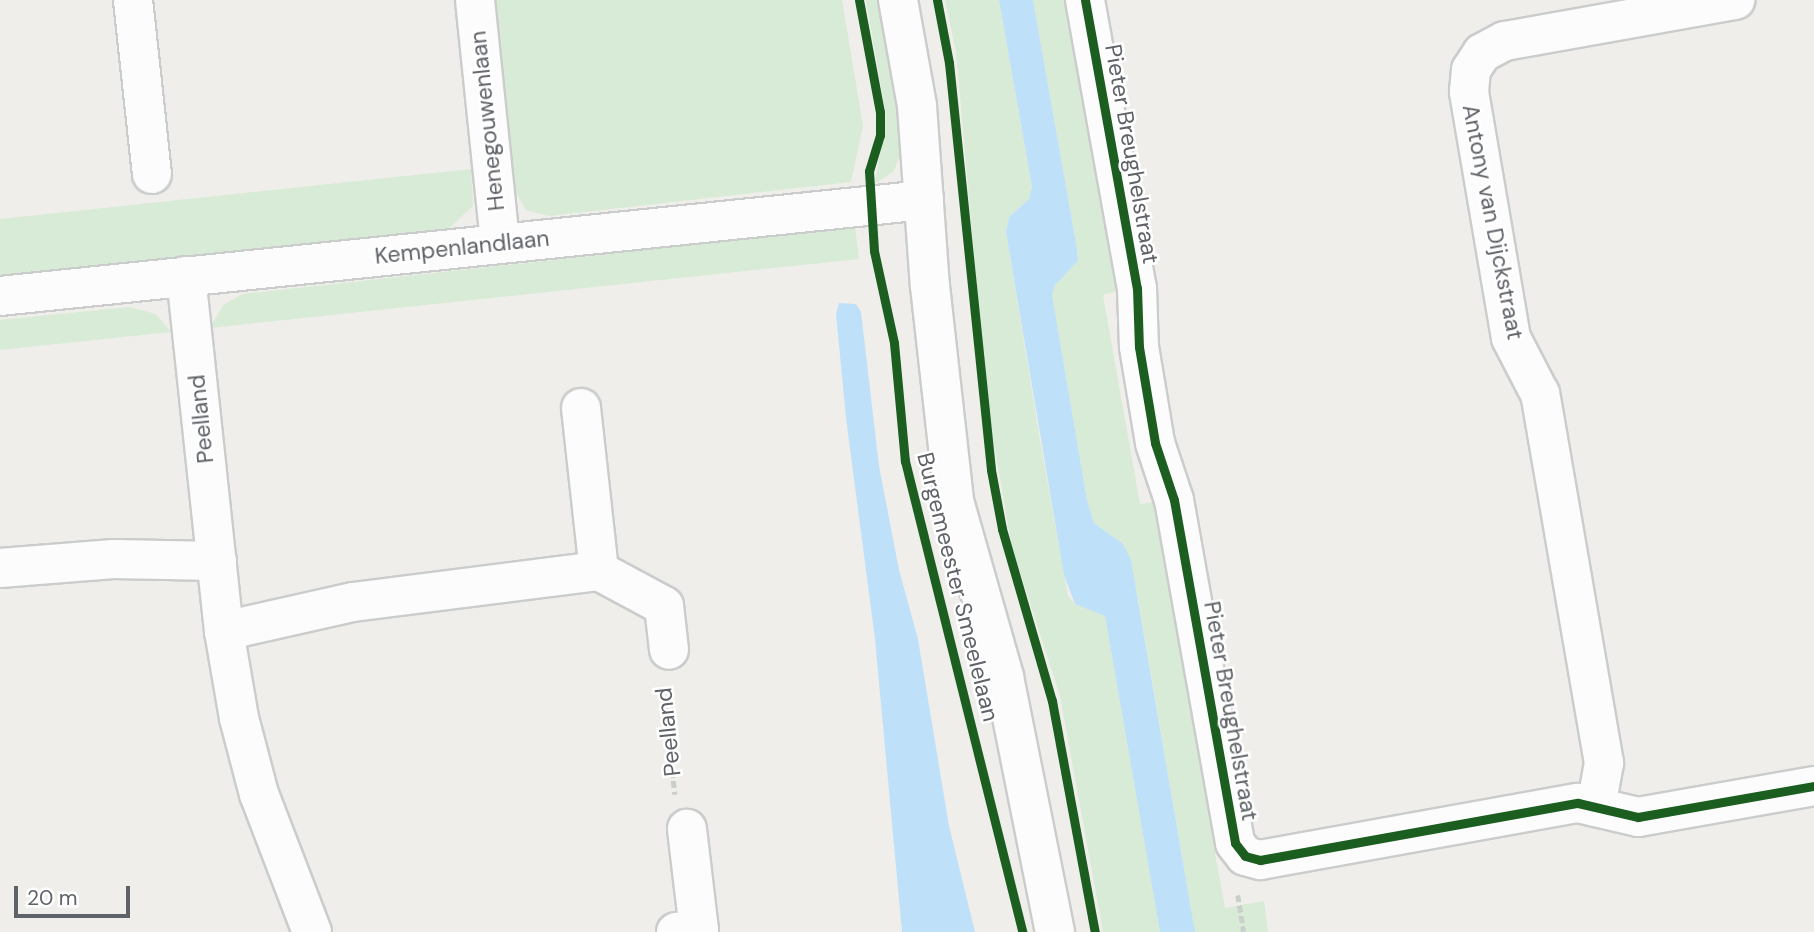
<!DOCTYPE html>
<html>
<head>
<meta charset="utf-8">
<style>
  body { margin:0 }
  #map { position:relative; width:1814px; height:932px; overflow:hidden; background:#efeeea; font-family:"DM Sans",sans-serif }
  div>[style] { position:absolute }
  .green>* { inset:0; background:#d8ebd6 }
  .water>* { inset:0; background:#bfe0f9 }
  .path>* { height:4.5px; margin-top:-2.25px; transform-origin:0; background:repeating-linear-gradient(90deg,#cacfcc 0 7px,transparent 0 10.5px) }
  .roads { filter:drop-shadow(2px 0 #cbcccc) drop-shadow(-2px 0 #cbcccc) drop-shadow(0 2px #cbcccc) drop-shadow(0 -2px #cbcccc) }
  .minor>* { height:38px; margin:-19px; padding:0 19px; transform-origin:19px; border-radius:19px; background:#fdfcfc }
  .cycleway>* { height:9px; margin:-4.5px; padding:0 4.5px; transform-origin:4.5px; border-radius:4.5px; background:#1b5e20 }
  span { translate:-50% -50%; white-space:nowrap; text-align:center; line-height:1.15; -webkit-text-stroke:5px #fff; paint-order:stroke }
  .street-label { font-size:23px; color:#5f6368 }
  .scale { position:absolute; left:14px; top:886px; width:116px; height:32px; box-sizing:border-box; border:4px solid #5f6368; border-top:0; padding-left:9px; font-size:21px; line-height:24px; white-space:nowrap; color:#5f6368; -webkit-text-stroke:5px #fff; paint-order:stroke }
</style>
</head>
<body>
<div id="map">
  <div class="green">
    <div style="clip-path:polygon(493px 0,842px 0,863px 126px,851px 182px,549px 216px,526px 210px,513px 187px)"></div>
    <div style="clip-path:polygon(866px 0,882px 0,896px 72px,902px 148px,894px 171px,875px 184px,886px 115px)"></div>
    <div style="clip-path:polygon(945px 0,999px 0,1032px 187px,1029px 199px,1009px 217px,1006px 232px,1040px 440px,1068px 596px,1075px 604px,1105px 616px,1160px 932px,1103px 932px,1060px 696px,1012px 547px,988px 410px,956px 52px)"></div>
    <div style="clip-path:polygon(1033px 0,1069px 0,1120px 290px,1103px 295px,1140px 504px,1158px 501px,1221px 851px,1215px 853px,1225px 908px,1264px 901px,1268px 932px,1195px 932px,1137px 593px,1122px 543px,1094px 523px,1087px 500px,1052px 295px,1055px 285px,1078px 261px,1077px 249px)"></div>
    <div style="clip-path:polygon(471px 169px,473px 206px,448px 229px,0 276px,0 219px)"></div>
    <div style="clip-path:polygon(855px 227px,859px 259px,210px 328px,223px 305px,243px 294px)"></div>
    <div style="clip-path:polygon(129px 307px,156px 314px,171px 332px,0 350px,0 320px)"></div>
  </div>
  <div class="water">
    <div style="clip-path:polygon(999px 0,1033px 0,1077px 249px,1078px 261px,1055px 285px,1052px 295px,1087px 500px,1094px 523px,1122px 543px,1131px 560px,1195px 932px,1160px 932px,1105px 616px,1075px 604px,1064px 575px,1006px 232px,1009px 217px,1029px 199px,1032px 187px)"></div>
    <div style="clip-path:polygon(839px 303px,856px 304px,861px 312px,879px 466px,899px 570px,918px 639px,949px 826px,975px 932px,902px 932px,875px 639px,846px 418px,836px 314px)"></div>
  </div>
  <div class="path">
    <div style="left:663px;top:687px;width:108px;rotate:83.6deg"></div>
    <div style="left:1238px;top:895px;width:37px;rotate:81deg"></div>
  </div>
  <div class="roads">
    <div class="minor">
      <div style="left:133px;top:0;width:175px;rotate:83.8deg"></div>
      <div style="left:475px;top:0;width:244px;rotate:84.1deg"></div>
      <div style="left:898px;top:0;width:108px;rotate:79.8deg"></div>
      <div style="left:917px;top:106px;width:180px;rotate:85.9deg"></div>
      <div style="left:930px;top:286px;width:216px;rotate:83.6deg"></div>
      <div style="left:954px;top:501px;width:183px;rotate:74.1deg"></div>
      <div style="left:1004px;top:677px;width:260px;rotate:78.7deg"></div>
      <div style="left:1085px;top:0;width:293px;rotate:79.8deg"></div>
      <div style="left:1137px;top:288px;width:59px;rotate:88.1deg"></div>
      <div style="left:1139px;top:347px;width:97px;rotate:80.5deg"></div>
      <div style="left:1155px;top:443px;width:60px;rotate:71.6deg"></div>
      <div style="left:1174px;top:500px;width:348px;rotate:79.9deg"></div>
      <div style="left:1235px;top:843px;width:16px;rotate:52deg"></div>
      <div style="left:1245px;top:856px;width:16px;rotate:15deg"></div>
      <div style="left:1260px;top:860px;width:323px;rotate:-10.2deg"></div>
      <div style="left:1578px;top:803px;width:62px;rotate:13.1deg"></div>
      <div style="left:1638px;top:817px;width:179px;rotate:-10deg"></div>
      <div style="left:186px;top:276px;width:357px;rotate:83.9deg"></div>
      <div style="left:224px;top:631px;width:88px;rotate:80.2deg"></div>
      <div style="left:239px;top:718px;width:79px;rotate:75.3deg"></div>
      <div style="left:259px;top:794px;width:148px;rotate:69deg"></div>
      <div style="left:0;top:296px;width:929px;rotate:-5.93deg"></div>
      <div style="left:581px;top:408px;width:164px;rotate:83.7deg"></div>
      <div style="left:0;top:568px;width:114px;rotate:-4.5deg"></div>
      <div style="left:114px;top:559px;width:103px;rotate:1.1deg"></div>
      <div style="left:224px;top:631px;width:132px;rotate:-12.7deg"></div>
      <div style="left:353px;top:602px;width:248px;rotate:-7.2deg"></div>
      <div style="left:599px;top:571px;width:74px;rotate:28.3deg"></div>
      <div style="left:664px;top:606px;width:44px;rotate:83.5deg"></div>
      <div style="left:1596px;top:807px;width:45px;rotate:-79.7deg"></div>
      <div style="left:1604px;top:763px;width:375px;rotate:-99.8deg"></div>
      <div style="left:1540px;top:394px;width:63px;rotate:-117.4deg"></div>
      <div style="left:1511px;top:338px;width:250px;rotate:-99.7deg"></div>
      <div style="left:1469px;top:92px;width:22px;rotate:-85deg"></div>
      <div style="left:1471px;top:70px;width:20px;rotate:-57deg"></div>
      <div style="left:1482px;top:53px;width:26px;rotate:-28deg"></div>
      <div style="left:1505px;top:41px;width:234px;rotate:-10.1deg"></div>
      <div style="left:676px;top:932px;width:23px;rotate:-5deg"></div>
      <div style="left:699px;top:930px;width:102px;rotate:-96.8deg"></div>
    </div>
  </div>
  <div class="cycleway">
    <div style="left:859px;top:0;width:114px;rotate:79.4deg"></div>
    <div style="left:880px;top:112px;width:23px;rotate:90deg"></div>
    <div style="left:880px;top:135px;width:38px;rotate:107deg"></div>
    <div style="left:869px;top:171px;width:80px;rotate:86.4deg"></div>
    <div style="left:874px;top:251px;width:94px;rotate:77.7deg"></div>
    <div style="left:894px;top:343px;width:119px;rotate:84.7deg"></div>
    <div style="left:905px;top:461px;width:485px;rotate:76deg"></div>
    <div style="left:937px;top:0;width:64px;rotate:79.2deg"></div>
    <div style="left:949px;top:63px;width:409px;rotate:84.1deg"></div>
    <div style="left:991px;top:470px;width:60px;rotate:79.4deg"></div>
    <div style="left:1002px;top:529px;width:179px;rotate:73.8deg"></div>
    <div style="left:1052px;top:701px;width:235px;rotate:79.5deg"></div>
    <div style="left:1085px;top:0;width:293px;rotate:79.8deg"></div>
    <div style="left:1137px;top:288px;width:59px;rotate:88.1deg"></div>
    <div style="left:1139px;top:347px;width:97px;rotate:80.5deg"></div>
    <div style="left:1155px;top:443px;width:60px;rotate:71.6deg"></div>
    <div style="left:1174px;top:500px;width:348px;rotate:79.9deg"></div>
    <div style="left:1235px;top:843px;width:16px;rotate:52deg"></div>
    <div style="left:1245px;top:856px;width:16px;rotate:15deg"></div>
    <div style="left:1260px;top:860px;width:323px;rotate:-10.2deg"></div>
    <div style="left:1578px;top:803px;width:62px;rotate:13.1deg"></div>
    <div style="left:1638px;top:817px;width:179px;rotate:-10deg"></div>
  </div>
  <div class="street-label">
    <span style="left:487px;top:121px;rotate:-96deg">Henegouwenlaan</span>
    <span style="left:1132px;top:154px;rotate:80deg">Pieter Breughelstraat</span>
    <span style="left:1493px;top:222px;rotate:79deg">Antony van Dijckstraat</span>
    <span style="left:462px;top:247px;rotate:-6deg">Kempenlandlaan</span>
    <span style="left:201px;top:419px;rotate:-96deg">Peelland</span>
    <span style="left:958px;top:587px;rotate:76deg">Burgemeester Smeelelaan</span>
    <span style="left:1231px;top:711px;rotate:80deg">Pieter Breughelstraat</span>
    <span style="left:668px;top:732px;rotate:-96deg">Peelland</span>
  </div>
  <div class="scale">20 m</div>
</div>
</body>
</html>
